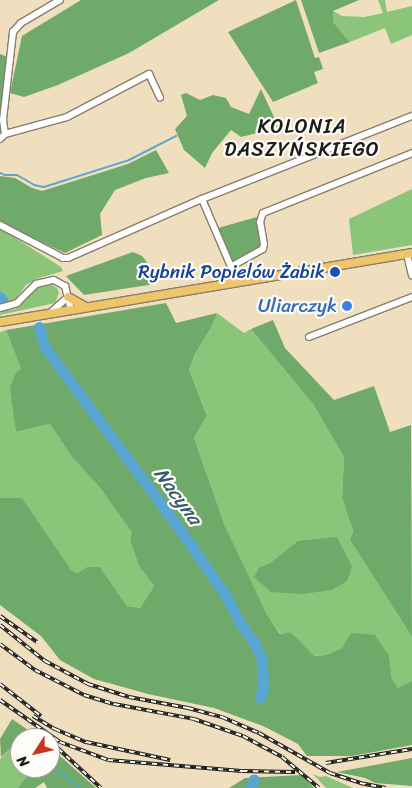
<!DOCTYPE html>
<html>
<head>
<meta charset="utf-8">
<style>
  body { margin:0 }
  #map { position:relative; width:412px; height:788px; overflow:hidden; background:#efdfbe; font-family:Sriracha,sans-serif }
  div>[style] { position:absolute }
  .green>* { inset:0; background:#8bc57a }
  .forest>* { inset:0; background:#70aa6a }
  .stream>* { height:2px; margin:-1px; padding:0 1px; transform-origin:1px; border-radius:1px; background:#59a6d2 }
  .river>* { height:11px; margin:-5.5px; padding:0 5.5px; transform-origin:5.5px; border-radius:5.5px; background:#59a6d2 }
  .roads { filter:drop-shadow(1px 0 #867e6d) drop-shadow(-1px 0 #867e6d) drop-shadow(0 1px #867e6d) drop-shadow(0 -1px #867e6d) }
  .minor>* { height:6px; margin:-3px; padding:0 3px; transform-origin:3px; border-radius:3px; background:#fff }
  .major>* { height:8px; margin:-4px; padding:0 4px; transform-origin:4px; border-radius:4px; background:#eec569 }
  .rail>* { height:4px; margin-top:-2px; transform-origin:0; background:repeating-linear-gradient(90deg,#fdfcf7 0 5.5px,#1c1c1c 0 11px); box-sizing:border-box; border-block:1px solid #1c1c1c }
  .dots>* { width:14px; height:14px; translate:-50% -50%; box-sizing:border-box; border:2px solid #fdfcf7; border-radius:50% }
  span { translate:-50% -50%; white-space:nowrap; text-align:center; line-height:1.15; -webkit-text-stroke:4.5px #fdfcf7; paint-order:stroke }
  .transit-label { font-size:19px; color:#164399 }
  .right { translate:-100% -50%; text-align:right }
  .shop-label { font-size:19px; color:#366cbe }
  .neighbourhood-label { font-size:20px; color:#1c1c1c; letter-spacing:1px }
  .water-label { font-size:20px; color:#375a6e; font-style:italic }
  .north { position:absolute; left:10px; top:728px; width:50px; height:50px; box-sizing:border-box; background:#fdfcf7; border:1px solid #a3a29f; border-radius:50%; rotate:235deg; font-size:14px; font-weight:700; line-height:20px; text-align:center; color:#1c1c1c }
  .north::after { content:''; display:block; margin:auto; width:18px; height:22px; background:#c8321e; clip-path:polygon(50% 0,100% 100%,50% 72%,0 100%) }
</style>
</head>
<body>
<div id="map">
  <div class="green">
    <div style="clip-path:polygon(378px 0,385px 0,387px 12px,412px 6px,412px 35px,391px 44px,385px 28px,350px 42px,333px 22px,333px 11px,342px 16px,364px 17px,383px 13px)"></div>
    <div style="clip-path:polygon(412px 189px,412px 245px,353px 255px,349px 219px)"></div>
    <div style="clip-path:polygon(0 228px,61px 267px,63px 271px,36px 279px,26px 285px,15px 300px,8px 302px,0 293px)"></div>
    <div style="clip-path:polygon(50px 284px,57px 288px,59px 293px,55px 303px,0 315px,0 311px,15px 309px,19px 306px,32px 290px)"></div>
    <div style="clip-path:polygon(217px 313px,244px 333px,251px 329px,313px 404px,344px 457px,342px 498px,353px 531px,350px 540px,412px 637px,412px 681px,398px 689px,392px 679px,389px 656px,342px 648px,326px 655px,313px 656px,291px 632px,281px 634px,267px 616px,247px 574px,225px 526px,194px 438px,207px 414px,189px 370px,195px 354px,212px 326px)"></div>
    <div style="clip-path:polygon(6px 330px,21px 369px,17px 432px,50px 424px,72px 457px,101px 489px,133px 532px,130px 540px,139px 566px,154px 586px,140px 608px,127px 606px,100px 567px,87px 567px,77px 573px,71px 570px,9px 500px,0 498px,0 332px)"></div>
    <div style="clip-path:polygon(15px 745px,20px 745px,20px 768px,33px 769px,18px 788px,0 788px,0 759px)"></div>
    <div style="clip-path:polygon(313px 774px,320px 777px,326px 776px,353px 788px,326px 788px)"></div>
  </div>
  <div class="forest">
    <div style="clip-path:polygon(81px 0,219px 0,129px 53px,58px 85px,24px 97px,10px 93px,22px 36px)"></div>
    <div style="clip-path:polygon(296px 0,315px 58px,319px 57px,323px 69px,314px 72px,318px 83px,273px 102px,228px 32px)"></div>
    <div style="clip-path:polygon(301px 0,359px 0,333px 11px,333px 22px,350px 42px,319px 53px)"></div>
    <div style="clip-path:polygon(0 54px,8px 57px,0 131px)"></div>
    <div style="clip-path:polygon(261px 89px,279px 128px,263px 123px,257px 133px,241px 137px,231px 130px,212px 153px,205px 168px,184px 150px,175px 129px,187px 116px,181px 95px,186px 93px,200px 100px,213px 95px,226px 98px,231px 107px,249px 114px)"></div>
    <div style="clip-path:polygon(156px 150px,169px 173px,146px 178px,115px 190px,100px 214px,102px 235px,65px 253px,0 222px,0 176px,15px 178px,32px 188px,42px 191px,128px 164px)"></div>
    <div style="clip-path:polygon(257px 217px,262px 245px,260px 250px,234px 263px,218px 228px)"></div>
    <div style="clip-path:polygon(133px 252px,142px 256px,150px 266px,155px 284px,84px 295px,66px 276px)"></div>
    <div style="clip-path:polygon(166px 303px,176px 323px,217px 313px,212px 326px,195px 354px,189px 370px,207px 415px,194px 438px,225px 526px,267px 615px,280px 634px,291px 632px,314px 656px,326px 655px,342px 648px,351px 633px,375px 635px,389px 656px,392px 679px,398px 688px,412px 681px,412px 745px,352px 756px,307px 756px,298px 744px,263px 726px,214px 708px,148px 694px,94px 679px,60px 660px,41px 636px,0 605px,0 498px,22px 498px,71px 570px,77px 573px,87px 567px,100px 567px,127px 606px,140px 608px,154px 586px,139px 566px,130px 540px,132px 532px,101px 489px,72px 457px,50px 424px,16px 432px,10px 388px,15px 374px,21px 369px,6px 330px)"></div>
    <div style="clip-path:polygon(273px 320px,285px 348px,334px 400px,374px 386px,390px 432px,411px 425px,412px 637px,350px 540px,353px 531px,342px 498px,344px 457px,313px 404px,251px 329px)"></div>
    <div style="clip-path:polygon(337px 537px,352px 567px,347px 581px,332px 590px,303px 594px,271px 592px,254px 577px,259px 568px,272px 562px,298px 541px)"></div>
    <div style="clip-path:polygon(12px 719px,40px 738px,20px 738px,20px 745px,15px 745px,1px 757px,0 739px)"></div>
    <div style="clip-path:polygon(50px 747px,96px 788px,47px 788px,44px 782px,35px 788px,18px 788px,33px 768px,50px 768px)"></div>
    <div style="clip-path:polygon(412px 758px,412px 786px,375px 783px,365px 778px,337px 772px)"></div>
    <div style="clip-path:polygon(302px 775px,314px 788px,229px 788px,245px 778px)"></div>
  </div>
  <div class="stream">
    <div style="left:0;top:173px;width:5px;rotate:22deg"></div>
    <div style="left:5px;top:175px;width:12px"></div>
    <div style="left:17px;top:175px;width:20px;rotate:30deg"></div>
    <div style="left:34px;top:185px;width:10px;rotate:11deg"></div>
    <div style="left:44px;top:187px;width:89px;rotate:-17.6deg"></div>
    <div style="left:129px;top:160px;width:53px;rotate:-27.1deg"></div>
    <div style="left:50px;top:763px;width:38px;rotate:41deg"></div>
  </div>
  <div class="river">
    <div style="left:0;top:297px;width:4px;rotate:56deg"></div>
    <div style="left:39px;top:327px;width:20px;rotate:75deg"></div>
    <div style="left:44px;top:346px;width:230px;rotate:53.5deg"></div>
    <div style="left:181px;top:531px;width:79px;rotate:55.3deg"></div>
    <div style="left:226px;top:596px;width:30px;rotate:63deg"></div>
    <div style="left:240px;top:623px;width:24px;rotate:54deg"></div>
    <div style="left:254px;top:642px;width:20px;rotate:66deg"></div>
    <div style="left:262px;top:660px;width:30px;rotate:88deg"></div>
    <div style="left:263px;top:690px;width:8px;rotate:113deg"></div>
    <div style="left:251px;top:788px;width:9px;rotate:-72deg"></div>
  </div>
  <div class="roads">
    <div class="minor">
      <div style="left:5px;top:134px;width:14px;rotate:-98deg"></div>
      <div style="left:3px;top:120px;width:89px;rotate:-83.5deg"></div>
      <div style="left:13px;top:32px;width:12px;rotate:-48deg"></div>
      <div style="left:21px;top:23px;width:45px;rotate:-30.5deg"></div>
      <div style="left:0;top:139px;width:7px;rotate:-45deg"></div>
      <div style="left:5px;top:134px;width:64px;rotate:-15.3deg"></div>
      <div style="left:67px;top:117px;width:93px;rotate:-27.7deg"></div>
      <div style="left:149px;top:74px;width:26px;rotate:65deg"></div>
      <div style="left:202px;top:199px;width:91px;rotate:66.8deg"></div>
      <div style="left:0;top:225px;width:71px;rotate:27.6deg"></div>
      <div style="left:63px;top:258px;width:5px"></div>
      <div style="left:68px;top:258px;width:146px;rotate:-23.8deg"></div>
      <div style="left:202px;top:199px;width:226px;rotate:-21.6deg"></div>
      <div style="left:407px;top:254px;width:22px;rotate:77deg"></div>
      <div style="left:232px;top:266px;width:35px;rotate:-29deg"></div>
      <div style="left:263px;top:249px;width:5px;rotate:-79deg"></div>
      <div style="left:264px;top:244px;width:22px;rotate:-100deg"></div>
      <div style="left:260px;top:222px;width:9px;rotate:-72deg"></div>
      <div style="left:263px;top:213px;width:161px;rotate:-21.9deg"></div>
      <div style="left:0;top:308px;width:18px;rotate:-16deg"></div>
      <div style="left:17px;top:303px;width:27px;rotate:-45deg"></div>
      <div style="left:36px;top:284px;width:18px;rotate:-13deg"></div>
      <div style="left:54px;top:280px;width:13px;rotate:29deg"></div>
      <div style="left:65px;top:286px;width:25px;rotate:76deg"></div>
      <div style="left:50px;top:313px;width:24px;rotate:-42deg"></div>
      <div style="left:309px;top:337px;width:110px;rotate:-21.2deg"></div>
    </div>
    <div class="major">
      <div style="left:68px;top:297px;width:21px;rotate:29deg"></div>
      <div style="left:0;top:322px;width:418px;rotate:-9.5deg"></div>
    </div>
  </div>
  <div class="rail">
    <div style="left:0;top:616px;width:45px;rotate:35.1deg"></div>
    <div style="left:0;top:625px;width:58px;rotate:38.7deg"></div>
    <div style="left:45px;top:661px;width:49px;rotate:28.1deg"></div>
    <div style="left:88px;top:684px;width:43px;rotate:17.6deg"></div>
    <div style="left:129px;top:697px;width:60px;rotate:10.6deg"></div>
    <div style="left:188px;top:708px;width:35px;rotate:15deg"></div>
    <div style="left:222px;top:717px;width:40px;rotate:23.4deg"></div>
    <div style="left:259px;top:733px;width:81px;rotate:29.4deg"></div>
    <div style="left:330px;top:773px;width:32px;rotate:18deg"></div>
    <div style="left:360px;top:783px;width:26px;rotate:11deg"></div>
    <div style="left:0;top:644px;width:44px;rotate:36.6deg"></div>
    <div style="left:35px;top:670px;width:55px;rotate:27deg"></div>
    <div style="left:84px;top:695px;width:31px;rotate:17deg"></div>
    <div style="left:114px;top:704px;width:81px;rotate:10.6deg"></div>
    <div style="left:194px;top:719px;width:52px;rotate:19.1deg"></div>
    <div style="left:243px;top:736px;width:44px;rotate:28.3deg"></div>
    <div style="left:282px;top:757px;width:48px;rotate:40deg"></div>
    <div style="left:0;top:684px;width:52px;rotate:38deg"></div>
    <div style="left:0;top:700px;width:73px;rotate:35deg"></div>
    <div style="left:60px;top:742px;width:51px;rotate:20.6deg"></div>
    <div style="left:108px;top:760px;width:134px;rotate:4.7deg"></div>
    <div style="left:242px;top:771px;width:53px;rotate:1.1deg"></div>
    <div style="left:33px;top:716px;width:26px;rotate:31deg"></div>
    <div style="left:55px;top:729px;width:34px;rotate:23deg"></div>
    <div style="left:86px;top:742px;width:86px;rotate:12.1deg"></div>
    <div style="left:50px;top:741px;width:69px;rotate:42.7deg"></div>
    <div style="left:326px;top:763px;width:87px;rotate:-9.2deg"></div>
  </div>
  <div class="dots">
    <div style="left:335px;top:272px;background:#1a4fb4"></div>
    <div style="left:347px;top:306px;background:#3f7fe0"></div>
  </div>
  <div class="transit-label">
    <span class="right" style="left:325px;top:272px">Rybnik Popielów Żabik</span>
  </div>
  <div class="shop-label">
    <span class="right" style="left:337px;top:306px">Uliarczyk</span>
  </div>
  <div class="neighbourhood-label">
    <span style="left:302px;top:138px">KOLONIA<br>DASZYŃSKIEGO</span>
  </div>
  <div class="water-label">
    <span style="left:178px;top:496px;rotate:54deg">Nacyna</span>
  </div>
  <div class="north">N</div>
</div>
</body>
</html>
